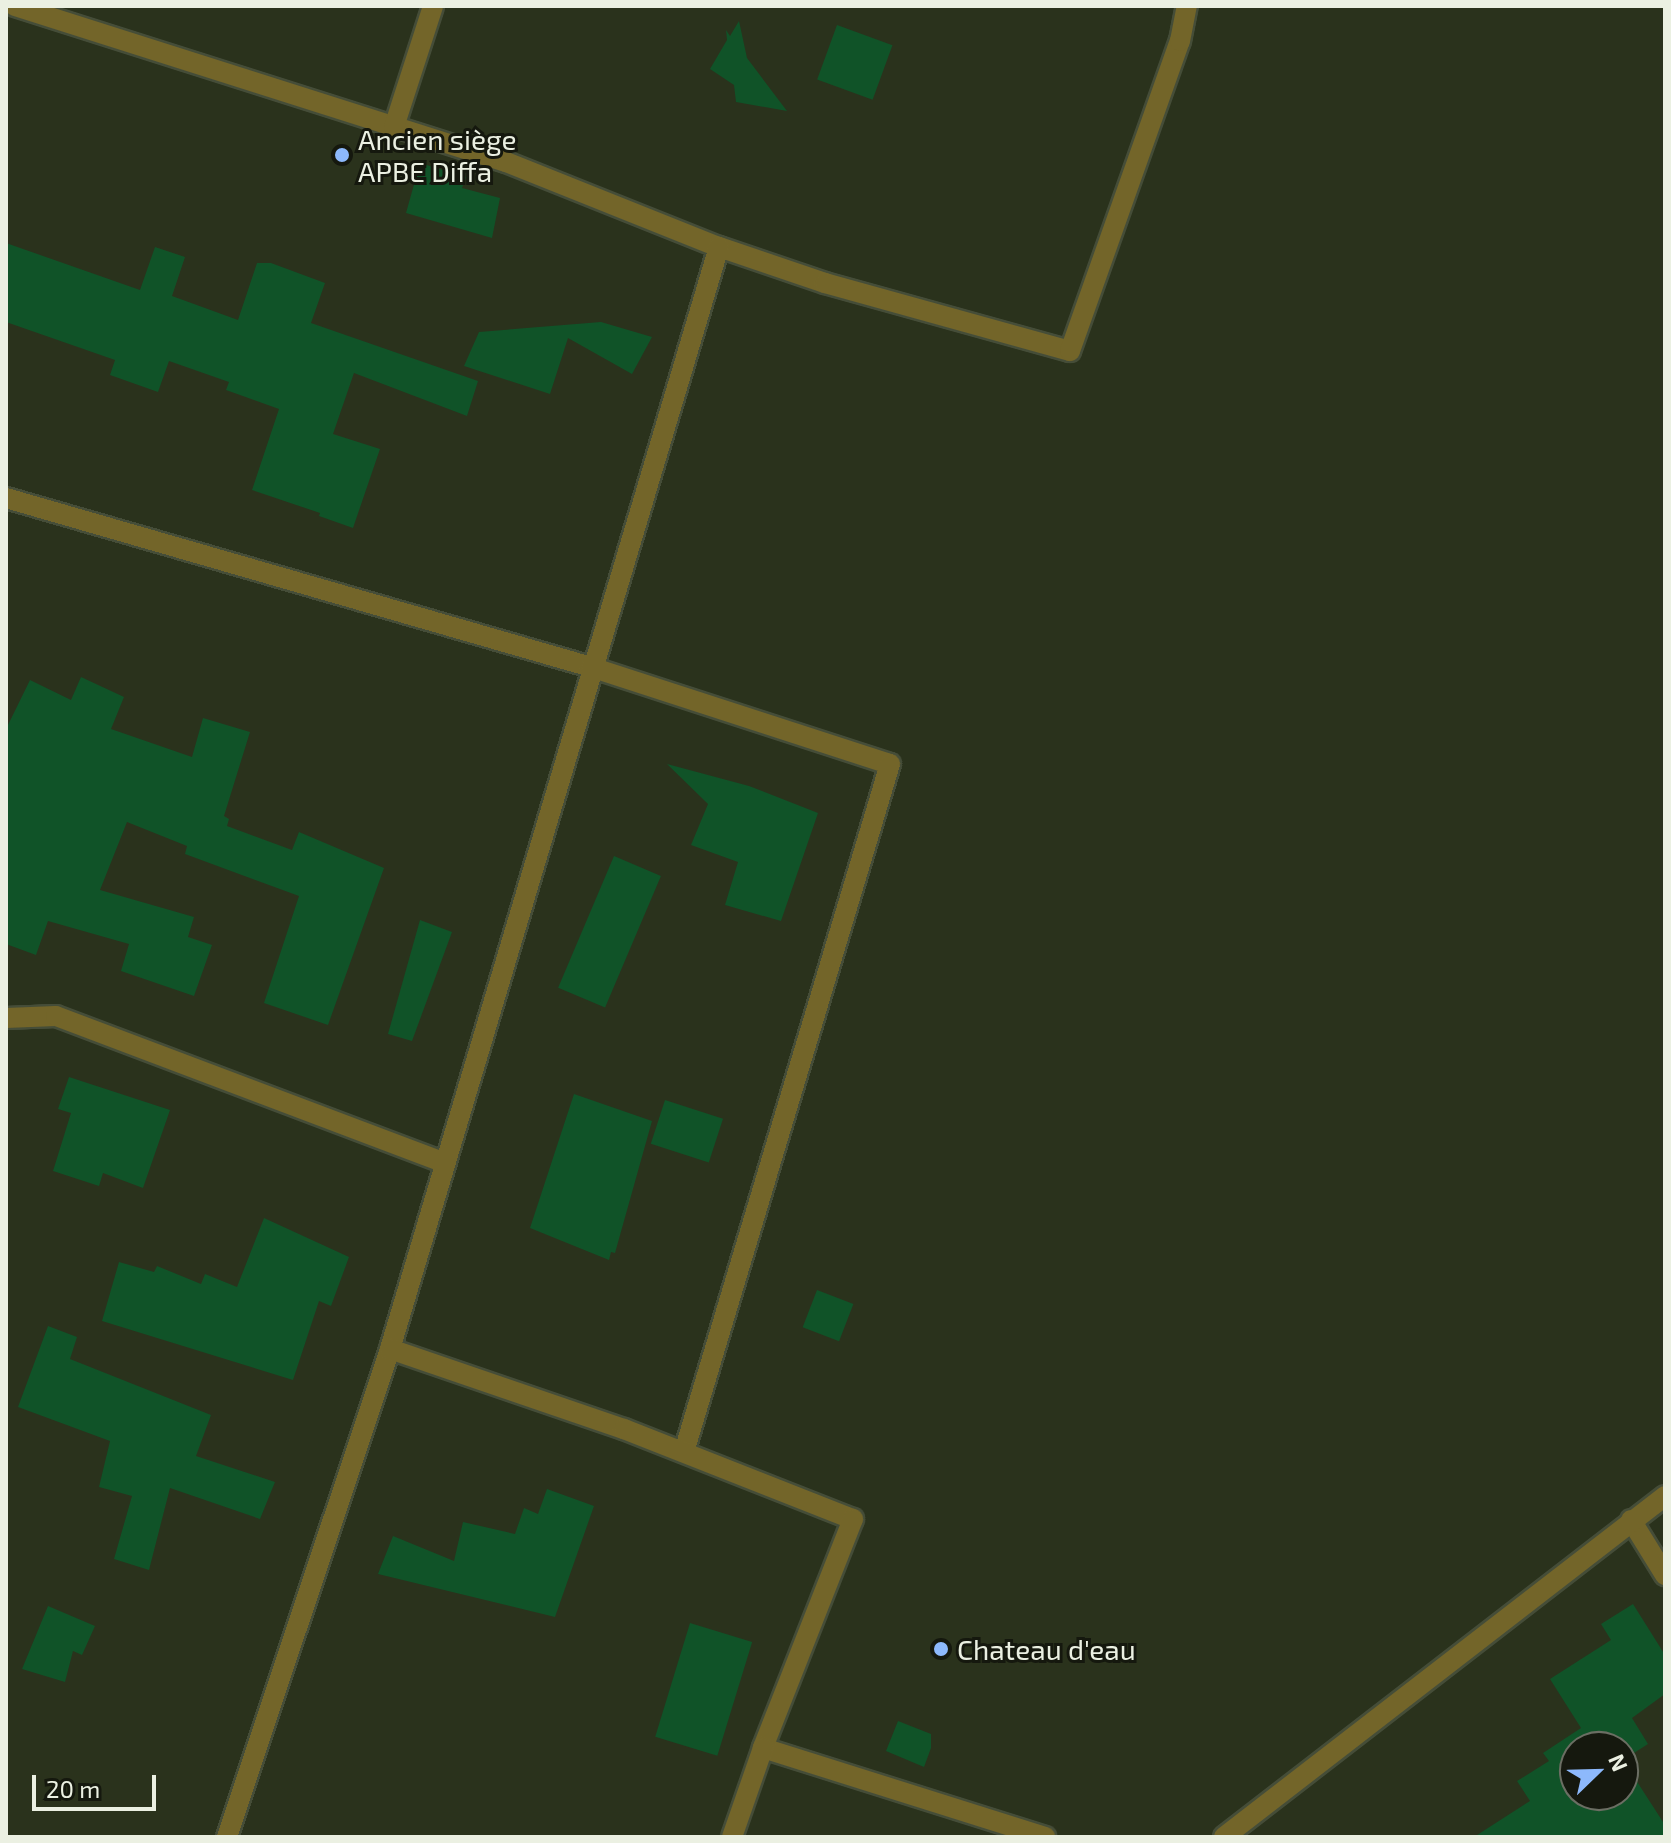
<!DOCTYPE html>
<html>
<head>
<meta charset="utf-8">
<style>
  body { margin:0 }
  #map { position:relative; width:1671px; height:1843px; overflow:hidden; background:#2a321c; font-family:"Exo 2",sans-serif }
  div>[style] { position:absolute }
  .building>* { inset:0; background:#105328; transform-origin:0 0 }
  .roads { filter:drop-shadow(2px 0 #454d38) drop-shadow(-2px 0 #454d38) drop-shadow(0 2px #454d38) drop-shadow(0 -2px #454d38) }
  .street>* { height:20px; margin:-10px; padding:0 10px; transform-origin:10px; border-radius:10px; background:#736529 }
  .dots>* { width:22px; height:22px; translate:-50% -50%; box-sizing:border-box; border:4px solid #15180e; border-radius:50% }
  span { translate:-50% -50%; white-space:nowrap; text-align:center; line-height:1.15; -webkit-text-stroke:6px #15180e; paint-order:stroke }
  .poi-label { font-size:28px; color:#ebf0e2 }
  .left { translate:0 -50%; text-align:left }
  .frame { position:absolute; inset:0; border:8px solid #ebf0e2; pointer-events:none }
  .north { position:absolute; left:1559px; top:1731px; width:80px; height:80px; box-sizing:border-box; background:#15180e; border:2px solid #6b6e63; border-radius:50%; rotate:67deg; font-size:22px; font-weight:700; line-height:32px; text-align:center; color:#ebf0e2 }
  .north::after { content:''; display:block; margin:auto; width:28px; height:36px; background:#8db9fc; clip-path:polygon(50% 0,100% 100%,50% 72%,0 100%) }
  .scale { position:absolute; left:32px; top:1775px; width:124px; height:36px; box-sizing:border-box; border:4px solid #ebf0e2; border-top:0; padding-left:10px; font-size:24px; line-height:28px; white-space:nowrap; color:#ebf0e2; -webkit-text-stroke:6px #15180e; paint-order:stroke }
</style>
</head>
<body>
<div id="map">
  <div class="building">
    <div style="clip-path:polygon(739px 21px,747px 58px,787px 111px,736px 102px,734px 85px,710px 69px,727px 40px,726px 30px,730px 36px)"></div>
    <div style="left:837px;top:25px;width:59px;height:58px;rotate:20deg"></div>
    <div style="clip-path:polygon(420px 163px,466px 177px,462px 188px,500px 198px,492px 238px,406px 213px)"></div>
    <div style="clip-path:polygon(6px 243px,140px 290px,155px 247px,185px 257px,172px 296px,238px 320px,257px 263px,271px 263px,325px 283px,311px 323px,478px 381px,467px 416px,354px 373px,333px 434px,380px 449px,353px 528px,319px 516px,320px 513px,252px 490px,279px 409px,226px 390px,229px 382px,169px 361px,158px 392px,110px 375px,115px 360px,6px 322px)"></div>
    <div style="clip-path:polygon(601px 322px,652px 337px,632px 374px,568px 338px,550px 394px,464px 366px,479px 332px)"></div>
    <div style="clip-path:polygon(81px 677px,124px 697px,111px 729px,192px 757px,203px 718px,250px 732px,224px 816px,229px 819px,227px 826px,292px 850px,299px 832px,384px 868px,328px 1025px,264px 1003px,299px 896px,185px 854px,187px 846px,127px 822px,100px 890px,194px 917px,188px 937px,212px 945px,194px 996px,121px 971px,129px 944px,48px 921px,36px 955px,6px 944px,6px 729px,30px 680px,71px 700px)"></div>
    <div style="clip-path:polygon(667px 764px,749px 786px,818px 813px,781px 921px,725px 905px,738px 862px,691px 845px,708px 804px)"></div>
    <div style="left:614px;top:856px;width:51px;height:143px;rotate:23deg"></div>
    <div style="clip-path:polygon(420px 920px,452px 932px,412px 1041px,388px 1034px)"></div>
    <div style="clip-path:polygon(69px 1077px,170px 1110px,143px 1188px,103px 1173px,99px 1186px,53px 1171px,71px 1113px,58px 1109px)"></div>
    <div style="clip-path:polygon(574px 1094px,652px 1121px,615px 1253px,611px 1252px,609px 1260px,530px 1228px)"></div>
    <div style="left:665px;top:1100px;width:61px;height:46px;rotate:18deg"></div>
    <div style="clip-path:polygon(264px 1218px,349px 1257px,331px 1306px,319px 1301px,293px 1380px,102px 1321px,119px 1262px,154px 1272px,157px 1266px,201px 1284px,205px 1274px,237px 1287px)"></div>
    <div style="left:817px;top:1290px;width:39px;height:40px;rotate:21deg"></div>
    <div style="clip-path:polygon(48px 1326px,77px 1337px,70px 1359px,211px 1415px,196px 1456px,275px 1482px,260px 1519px,170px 1488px,149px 1570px,114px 1559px,132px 1496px,99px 1487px,110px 1441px,18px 1407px)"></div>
    <div style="clip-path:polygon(547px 1489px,594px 1506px,555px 1617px,378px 1574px,393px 1536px,454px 1561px,463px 1522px,515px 1534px,524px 1508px,538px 1514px)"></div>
    <div style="clip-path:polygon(evenodd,1633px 1604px,1665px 1655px,1665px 1694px,1632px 1718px,1648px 1744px,1623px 1760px,1665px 1825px,1665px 1837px,1474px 1837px,1530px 1801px,1517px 1781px,1549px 1761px,1543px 1753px,1581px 1728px,1550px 1679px,1611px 1640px,1601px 1624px,1633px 1604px,1575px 1747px,1623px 1747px,1623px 1795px,1575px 1795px,1575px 1747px)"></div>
    <div style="clip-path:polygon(48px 1606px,95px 1626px,82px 1655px,73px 1651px,65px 1682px,22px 1669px)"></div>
    <div style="left:690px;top:1623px;width:65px;height:119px;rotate:17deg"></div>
    <div style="clip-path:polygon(898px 1721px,931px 1734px,931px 1748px,924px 1767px,886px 1751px)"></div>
  </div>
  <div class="roads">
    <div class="street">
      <div style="left:15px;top:6px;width:515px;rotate:17.63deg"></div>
      <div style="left:506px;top:162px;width:229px;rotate:21.8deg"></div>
      <div style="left:719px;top:247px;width:112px;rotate:18.8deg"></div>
      <div style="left:825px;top:283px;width:254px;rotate:15.5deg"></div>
      <div style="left:1070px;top:351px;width:329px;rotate:-70.5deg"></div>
      <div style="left:1180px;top:41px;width:36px;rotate:-79deg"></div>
      <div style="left:394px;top:127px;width:127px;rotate:-72.1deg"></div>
      <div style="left:6px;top:498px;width:609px;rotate:16.11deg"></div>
      <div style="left:591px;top:667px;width:314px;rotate:18deg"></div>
      <div style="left:890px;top:764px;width:718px;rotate:106.67deg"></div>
      <div style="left:6px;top:1018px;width:50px;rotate:-2.3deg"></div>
      <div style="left:56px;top:1016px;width:415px;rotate:20.7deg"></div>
      <div style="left:390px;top:1349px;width:1150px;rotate:-73.38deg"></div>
      <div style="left:1631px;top:1520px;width:65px;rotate:58.3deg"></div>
      <div style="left:763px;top:1748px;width:296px;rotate:17.5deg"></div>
      <div style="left:227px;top:1837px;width:515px;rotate:-71.53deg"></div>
      <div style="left:390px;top:1349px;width:247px;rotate:18.9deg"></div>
      <div style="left:624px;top:1429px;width:246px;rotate:21.5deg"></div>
      <div style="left:853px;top:1519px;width:246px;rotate:111.5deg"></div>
      <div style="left:763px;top:1748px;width:94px;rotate:109.2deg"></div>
      <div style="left:1224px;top:1837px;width:557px;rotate:-37.71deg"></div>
    </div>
  </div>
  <div class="dots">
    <div style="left:342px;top:155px;background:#8db9fc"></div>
    <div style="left:941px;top:1649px;background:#8db9fc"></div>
  </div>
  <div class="poi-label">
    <span class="left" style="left:358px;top:155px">Ancien siège<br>APBE Diffa</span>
    <span class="left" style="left:957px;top:1649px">Chateau d'eau</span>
  </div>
  <div class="frame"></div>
  <div class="north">N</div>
  <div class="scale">20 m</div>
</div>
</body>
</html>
